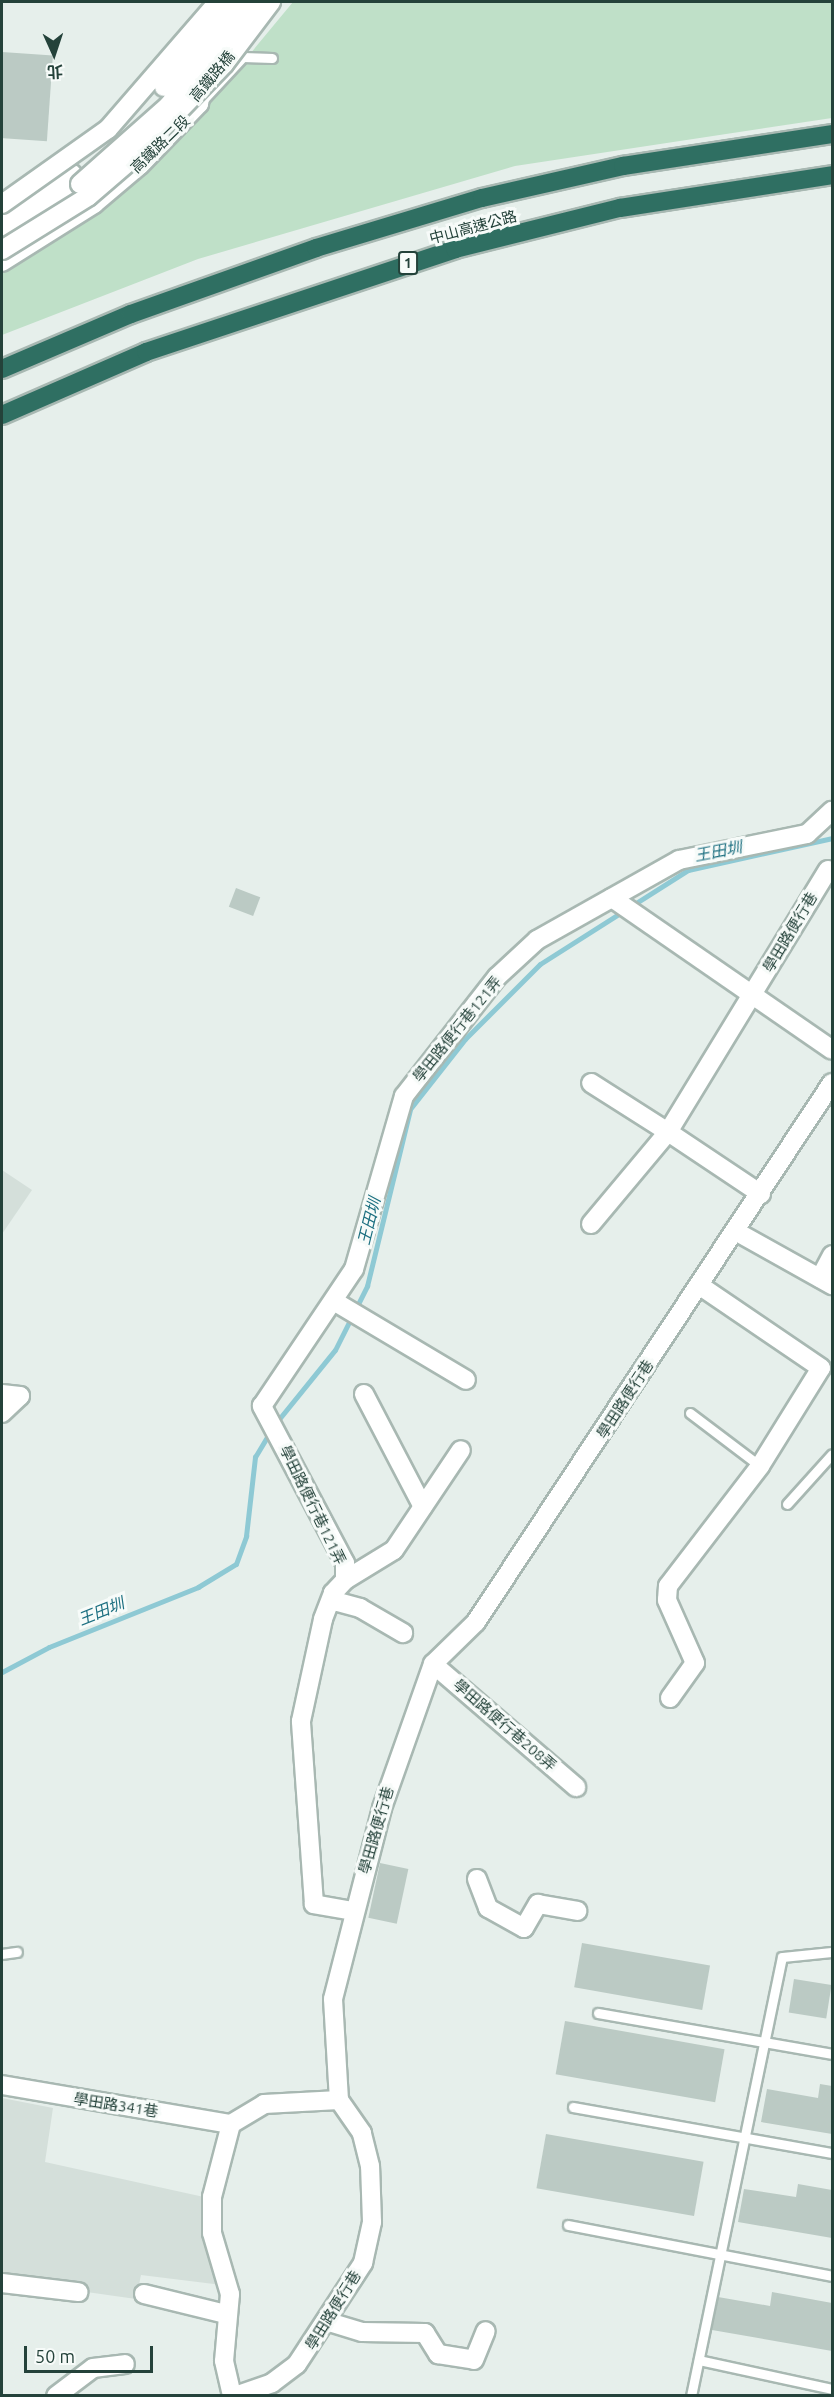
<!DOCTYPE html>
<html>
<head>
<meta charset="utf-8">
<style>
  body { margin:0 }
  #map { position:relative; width:834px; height:2397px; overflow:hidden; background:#e6efeb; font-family:Ubuntu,"Noto Sans TC",sans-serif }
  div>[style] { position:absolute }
  .built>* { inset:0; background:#d4dfda }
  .green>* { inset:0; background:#bfe0c8 }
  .stream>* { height:5px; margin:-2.5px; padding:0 2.5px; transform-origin:2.5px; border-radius:2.5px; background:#8ec9d4 }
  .building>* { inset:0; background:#bbcac4; transform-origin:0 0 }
  .roads { filter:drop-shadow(2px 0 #a8b8b2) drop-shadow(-2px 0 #a8b8b2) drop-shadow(0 2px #a8b8b2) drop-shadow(0 -2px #a8b8b2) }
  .service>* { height:9px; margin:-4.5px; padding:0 4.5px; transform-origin:4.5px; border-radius:4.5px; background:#fff }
  .minor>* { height:18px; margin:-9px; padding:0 9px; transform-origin:9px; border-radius:9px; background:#fff }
  .motorway>* { height:18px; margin:-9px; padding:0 9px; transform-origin:9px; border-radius:9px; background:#2f6f62 }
  .bridges { filter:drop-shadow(2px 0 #a8b8b2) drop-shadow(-2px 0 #a8b8b2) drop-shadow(0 2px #a8b8b2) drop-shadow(0 -2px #a8b8b2) }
  .minor-bridge>* { height:18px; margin:-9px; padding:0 9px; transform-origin:9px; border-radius:9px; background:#fff }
  span { translate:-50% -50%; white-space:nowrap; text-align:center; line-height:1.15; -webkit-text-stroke:6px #f7fbf9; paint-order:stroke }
  .shield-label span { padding:2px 4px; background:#f7fbf9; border:2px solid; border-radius:4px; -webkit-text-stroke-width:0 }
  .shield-label { font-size:14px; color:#24423a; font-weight:700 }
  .street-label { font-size:15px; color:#24423a }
  .water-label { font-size:16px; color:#1c6f80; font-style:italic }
  .frame { position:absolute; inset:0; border:3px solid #24423a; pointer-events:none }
  .north { position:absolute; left:24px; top:24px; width:60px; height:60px; -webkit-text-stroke:4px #f7fbf9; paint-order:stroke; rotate:177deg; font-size:16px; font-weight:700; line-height:24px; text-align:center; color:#24423a }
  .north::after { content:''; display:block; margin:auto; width:21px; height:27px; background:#24423a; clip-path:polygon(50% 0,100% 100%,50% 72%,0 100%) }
  .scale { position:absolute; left:24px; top:2346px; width:129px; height:27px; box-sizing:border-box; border:3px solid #24423a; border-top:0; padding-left:8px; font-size:18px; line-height:21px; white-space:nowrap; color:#24423a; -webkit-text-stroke:4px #f7fbf9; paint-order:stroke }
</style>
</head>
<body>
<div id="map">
  <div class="built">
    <div style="clip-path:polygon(2px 1170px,32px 1190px,2px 1234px)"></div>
    <div style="clip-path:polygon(2px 2098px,53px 2108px,45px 2162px,213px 2199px,230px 2286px,141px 2275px,136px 2299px,2px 2280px)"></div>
  </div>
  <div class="green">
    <div style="clip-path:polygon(293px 2px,832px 2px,832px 118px,515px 166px,198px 259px,2px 335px,2px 270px,97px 210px,142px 173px,187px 130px)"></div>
  </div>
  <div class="stream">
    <div style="left:275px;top:1424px;width:95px;rotate:-51deg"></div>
    <div style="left:335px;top:1350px;width:72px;rotate:-63.4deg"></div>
    <div style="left:367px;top:1286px;width:182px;rotate:-76.3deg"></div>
    <div style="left:410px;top:1109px;width:89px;rotate:-51.8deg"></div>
    <div style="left:465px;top:1039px;width:106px;rotate:-45deg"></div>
    <div style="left:540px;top:964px;width:175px;rotate:-32.4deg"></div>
    <div style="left:688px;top:870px;width:148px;rotate:-12.5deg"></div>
    <div style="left:2px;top:1672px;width:53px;rotate:-28deg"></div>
    <div style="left:49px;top:1647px;width:161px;rotate:-21.9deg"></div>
    <div style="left:198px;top:1587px;width:44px;rotate:-31.2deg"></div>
    <div style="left:236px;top:1564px;width:30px;rotate:-70deg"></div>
    <div style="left:246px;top:1536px;width:80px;rotate:-83.5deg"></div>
    <div style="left:255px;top:1457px;width:29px;rotate:-59deg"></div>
  </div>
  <div class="building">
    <div style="left:2px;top:52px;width:51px;height:86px;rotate:4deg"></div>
    <div style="left:236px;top:888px;width:26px;height:20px;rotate:21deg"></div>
    <div style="left:380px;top:1863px;width:29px;height:56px;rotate:12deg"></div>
    <div style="left:582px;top:1943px;width:130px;height:45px;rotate:10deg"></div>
    <div style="left:794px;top:1979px;width:38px;height:34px;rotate:9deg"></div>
    <div style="left:565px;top:2021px;width:162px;height:54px;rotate:10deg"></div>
    <div style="clip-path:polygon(820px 2084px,832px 2086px,832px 2134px,761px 2122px,767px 2089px,818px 2098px)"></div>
    <div style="left:546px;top:2134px;width:160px;height:55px;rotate:10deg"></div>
    <div style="clip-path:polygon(798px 2184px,832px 2190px,832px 2238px,738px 2222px,744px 2189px,796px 2197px)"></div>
    <div style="clip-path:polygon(772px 2292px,832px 2303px,832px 2351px,712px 2330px,718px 2297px,770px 2306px)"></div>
  </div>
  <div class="roads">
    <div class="service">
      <div style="left:203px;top:100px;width:59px;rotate:-47.1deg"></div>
      <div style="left:243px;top:57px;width:29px;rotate:2deg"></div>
      <div style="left:690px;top:1413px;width:88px;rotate:37.1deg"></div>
      <div style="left:787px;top:1504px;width:67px;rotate:-48deg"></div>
      <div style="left:2px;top:1954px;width:15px;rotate:-8deg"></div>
      <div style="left:598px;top:2013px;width:238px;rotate:9.9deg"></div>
      <div style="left:573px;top:2107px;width:263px;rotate:10.1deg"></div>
      <div style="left:568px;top:2225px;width:269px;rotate:10.9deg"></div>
      <div style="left:699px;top:2360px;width:136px;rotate:12.3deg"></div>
      <div style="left:691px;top:2396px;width:448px;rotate:-78.3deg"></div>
      <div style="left:782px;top:1957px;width:50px;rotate:-5.7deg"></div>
    </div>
    <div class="minor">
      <div style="left:2px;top:218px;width:83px;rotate:-32.2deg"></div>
      <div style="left:2px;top:233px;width:92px;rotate:-32.1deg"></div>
      <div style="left:2px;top:262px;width:109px;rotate:-32.2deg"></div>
      <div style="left:94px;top:204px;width:60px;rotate:-40.3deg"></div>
      <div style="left:140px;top:165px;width:85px;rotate:-46deg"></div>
      <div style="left:199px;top:104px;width:27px;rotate:-80deg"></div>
      <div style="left:612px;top:898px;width:267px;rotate:34.6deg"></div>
      <div style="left:761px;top:1194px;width:112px;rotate:-146.3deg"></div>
      <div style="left:668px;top:1132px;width:307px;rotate:-58.6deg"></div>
      <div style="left:591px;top:1224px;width:120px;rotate:-50.1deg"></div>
      <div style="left:668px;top:1132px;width:91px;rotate:-147.5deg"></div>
      <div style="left:737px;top:1232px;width:109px;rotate:29.2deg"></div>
      <div style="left:820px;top:1278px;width:26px;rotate:-62deg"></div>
      <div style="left:337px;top:1303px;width:150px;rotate:30.8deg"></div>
      <div style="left:2px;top:1394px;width:18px;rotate:6deg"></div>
      <div style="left:20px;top:1396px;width:25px;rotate:137deg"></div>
      <div style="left:364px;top:1394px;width:127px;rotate:62.4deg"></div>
      <div style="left:345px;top:1580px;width:57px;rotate:-31.5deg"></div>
      <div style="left:394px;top:1550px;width:120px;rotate:-56.2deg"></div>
      <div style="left:333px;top:1593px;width:10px;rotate:61deg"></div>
      <div style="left:338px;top:1602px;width:23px;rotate:15deg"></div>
      <div style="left:360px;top:1608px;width:50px;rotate:30.2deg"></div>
      <div style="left:433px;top:1664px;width:189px;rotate:40.7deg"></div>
      <div style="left:670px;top:1698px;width:43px;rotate:-54.5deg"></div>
      <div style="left:695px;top:1663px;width:69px;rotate:-114deg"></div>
      <div style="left:667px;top:1600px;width:14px;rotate:-86deg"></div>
      <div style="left:668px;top:1586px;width:151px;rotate:-52.5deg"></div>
      <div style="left:760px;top:1466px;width:115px;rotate:-58.1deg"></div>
      <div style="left:821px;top:1368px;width:148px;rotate:-145.8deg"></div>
      <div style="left:477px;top:1879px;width:31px;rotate:69deg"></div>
      <div style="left:488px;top:1908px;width:41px;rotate:29.1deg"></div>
      <div style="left:524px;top:1928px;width:28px;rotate:-60deg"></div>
      <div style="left:538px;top:1904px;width:40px;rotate:10deg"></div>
      <div style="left:353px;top:1911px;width:40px;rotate:-170deg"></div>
      <div style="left:314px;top:1904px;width:183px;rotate:-94.1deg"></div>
      <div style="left:301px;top:1721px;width:104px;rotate:-77.8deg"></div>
      <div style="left:323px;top:1619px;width:28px;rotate:-69deg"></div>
      <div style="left:333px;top:1593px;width:18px;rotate:-47deg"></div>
      <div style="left:345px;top:1580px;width:17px;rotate:-90deg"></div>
      <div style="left:345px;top:1563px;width:178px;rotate:-117.9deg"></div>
      <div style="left:262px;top:1406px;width:165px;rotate:-56.1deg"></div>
      <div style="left:354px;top:1269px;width:180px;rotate:-73.9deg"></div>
      <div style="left:404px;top:1096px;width:151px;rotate:-52deg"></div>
      <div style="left:497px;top:977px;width:54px;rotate:-42.8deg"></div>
      <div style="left:537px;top:940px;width:163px;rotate:-29.4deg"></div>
      <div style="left:679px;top:860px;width:131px;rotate:-11.5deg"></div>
      <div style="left:807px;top:834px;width:34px;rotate:-43deg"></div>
      <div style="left:2px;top:2085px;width:232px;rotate:9.7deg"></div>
      <div style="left:231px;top:2124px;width:39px;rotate:-31deg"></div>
      <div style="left:264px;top:2104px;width:75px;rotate:-3.1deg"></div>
      <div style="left:231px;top:2124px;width:75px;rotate:104.6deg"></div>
      <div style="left:212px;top:2197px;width:36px;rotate:90deg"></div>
      <div style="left:212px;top:2233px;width:64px;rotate:73.6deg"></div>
      <div style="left:230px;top:2294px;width:67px;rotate:95.1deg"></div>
      <div style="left:224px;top:2361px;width:36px;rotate:77deg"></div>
      <div style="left:2px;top:2283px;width:77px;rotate:6.8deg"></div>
      <div style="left:144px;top:2294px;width:84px;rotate:13.7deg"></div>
      <div style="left:329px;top:2322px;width:34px;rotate:17deg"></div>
      <div style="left:362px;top:2332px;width:63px;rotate:0.9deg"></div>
      <div style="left:425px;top:2333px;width:25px;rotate:58deg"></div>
      <div style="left:438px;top:2354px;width:36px;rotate:9deg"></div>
      <div style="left:474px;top:2360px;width:31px;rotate:-68deg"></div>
      <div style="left:56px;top:2396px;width:46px;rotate:-37.1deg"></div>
      <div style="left:93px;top:2368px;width:32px;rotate:-7deg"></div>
      <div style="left:235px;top:2396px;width:39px;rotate:-19deg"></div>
      <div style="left:272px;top:2383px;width:31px;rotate:-37deg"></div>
      <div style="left:297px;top:2364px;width:121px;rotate:-56.8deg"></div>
      <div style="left:363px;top:2263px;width:42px;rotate:-77.6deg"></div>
      <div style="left:372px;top:2222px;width:56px;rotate:-92deg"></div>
      <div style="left:370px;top:2166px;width:34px;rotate:-104deg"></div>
      <div style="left:362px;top:2133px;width:40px;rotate:-124.9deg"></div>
      <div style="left:339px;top:2100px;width:101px;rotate:-93.4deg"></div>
      <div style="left:333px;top:1999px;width:197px;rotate:-75.6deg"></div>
      <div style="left:382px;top:1808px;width:153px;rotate:-70.5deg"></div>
      <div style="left:433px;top:1664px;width:60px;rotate:-44.3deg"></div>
      <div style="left:476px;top:1622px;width:646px;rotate:-56.56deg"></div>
    </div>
    <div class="motorway">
      <div style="left:2px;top:369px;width:140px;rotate:-23.1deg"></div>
      <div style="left:131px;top:314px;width:196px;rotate:-19.6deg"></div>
      <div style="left:316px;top:248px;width:173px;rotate:-16.8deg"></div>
      <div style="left:482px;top:198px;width:145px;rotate:-12.8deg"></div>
      <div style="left:623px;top:166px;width:211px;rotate:-8.7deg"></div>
      <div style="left:2px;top:415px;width:157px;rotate:-23.6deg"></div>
      <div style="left:146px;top:352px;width:326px;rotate:-18.4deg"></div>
      <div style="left:455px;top:249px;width:170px;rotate:-14deg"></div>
      <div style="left:620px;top:208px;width:215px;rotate:-8.8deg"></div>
    </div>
  </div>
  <div class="bridges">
    <div class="minor-bridge">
      <div style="left:164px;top:87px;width:112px;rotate:-49.3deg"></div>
      <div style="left:80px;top:184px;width:118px;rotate:-41.6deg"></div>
      <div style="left:168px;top:106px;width:134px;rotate:-50.7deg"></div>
      <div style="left:2px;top:204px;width:130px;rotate:-35.3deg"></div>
      <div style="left:108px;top:129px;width:168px;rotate:-49.1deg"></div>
      <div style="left:2px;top:250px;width:102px;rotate:-31.8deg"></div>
      <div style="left:89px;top:196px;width:58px;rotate:-40.8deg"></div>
      <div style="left:133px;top:158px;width:131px;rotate:-45.9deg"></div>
      <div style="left:224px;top:64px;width:78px;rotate:-52.8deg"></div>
    </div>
  </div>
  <div class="shield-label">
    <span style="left:408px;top:263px">1</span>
  </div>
  <div class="street-label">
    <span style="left:212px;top:76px;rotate:-50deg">高鐵路橋</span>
    <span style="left:160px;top:144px;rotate:-44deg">高鐵路二段</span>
    <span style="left:473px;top:227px;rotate:-15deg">中山高速公路</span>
    <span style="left:790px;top:932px;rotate:-59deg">學田路便行巷</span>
    <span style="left:457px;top:1029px;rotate:-51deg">學田路便行巷121弄</span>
    <span style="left:625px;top:1399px;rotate:-57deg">學田路便行巷</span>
    <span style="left:313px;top:1505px;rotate:64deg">學田路便行巷121弄</span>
    <span style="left:505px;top:1725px;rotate:41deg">學田路便行巷208弄</span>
    <span style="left:376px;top:1830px;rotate:-74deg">學田路便行巷</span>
    <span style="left:116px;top:2105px;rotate:9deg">學田路341巷</span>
    <span style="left:333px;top:2310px;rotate:-58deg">學田路便行巷</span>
  </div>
  <div class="water-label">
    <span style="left:718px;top:851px;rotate:-11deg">王田圳</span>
    <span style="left:369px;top:1221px;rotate:-76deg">王田圳</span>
    <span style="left:101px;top:1611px;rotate:-22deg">王田圳</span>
  </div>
  <div class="frame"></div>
  <div class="north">北</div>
  <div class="scale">50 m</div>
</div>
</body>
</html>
